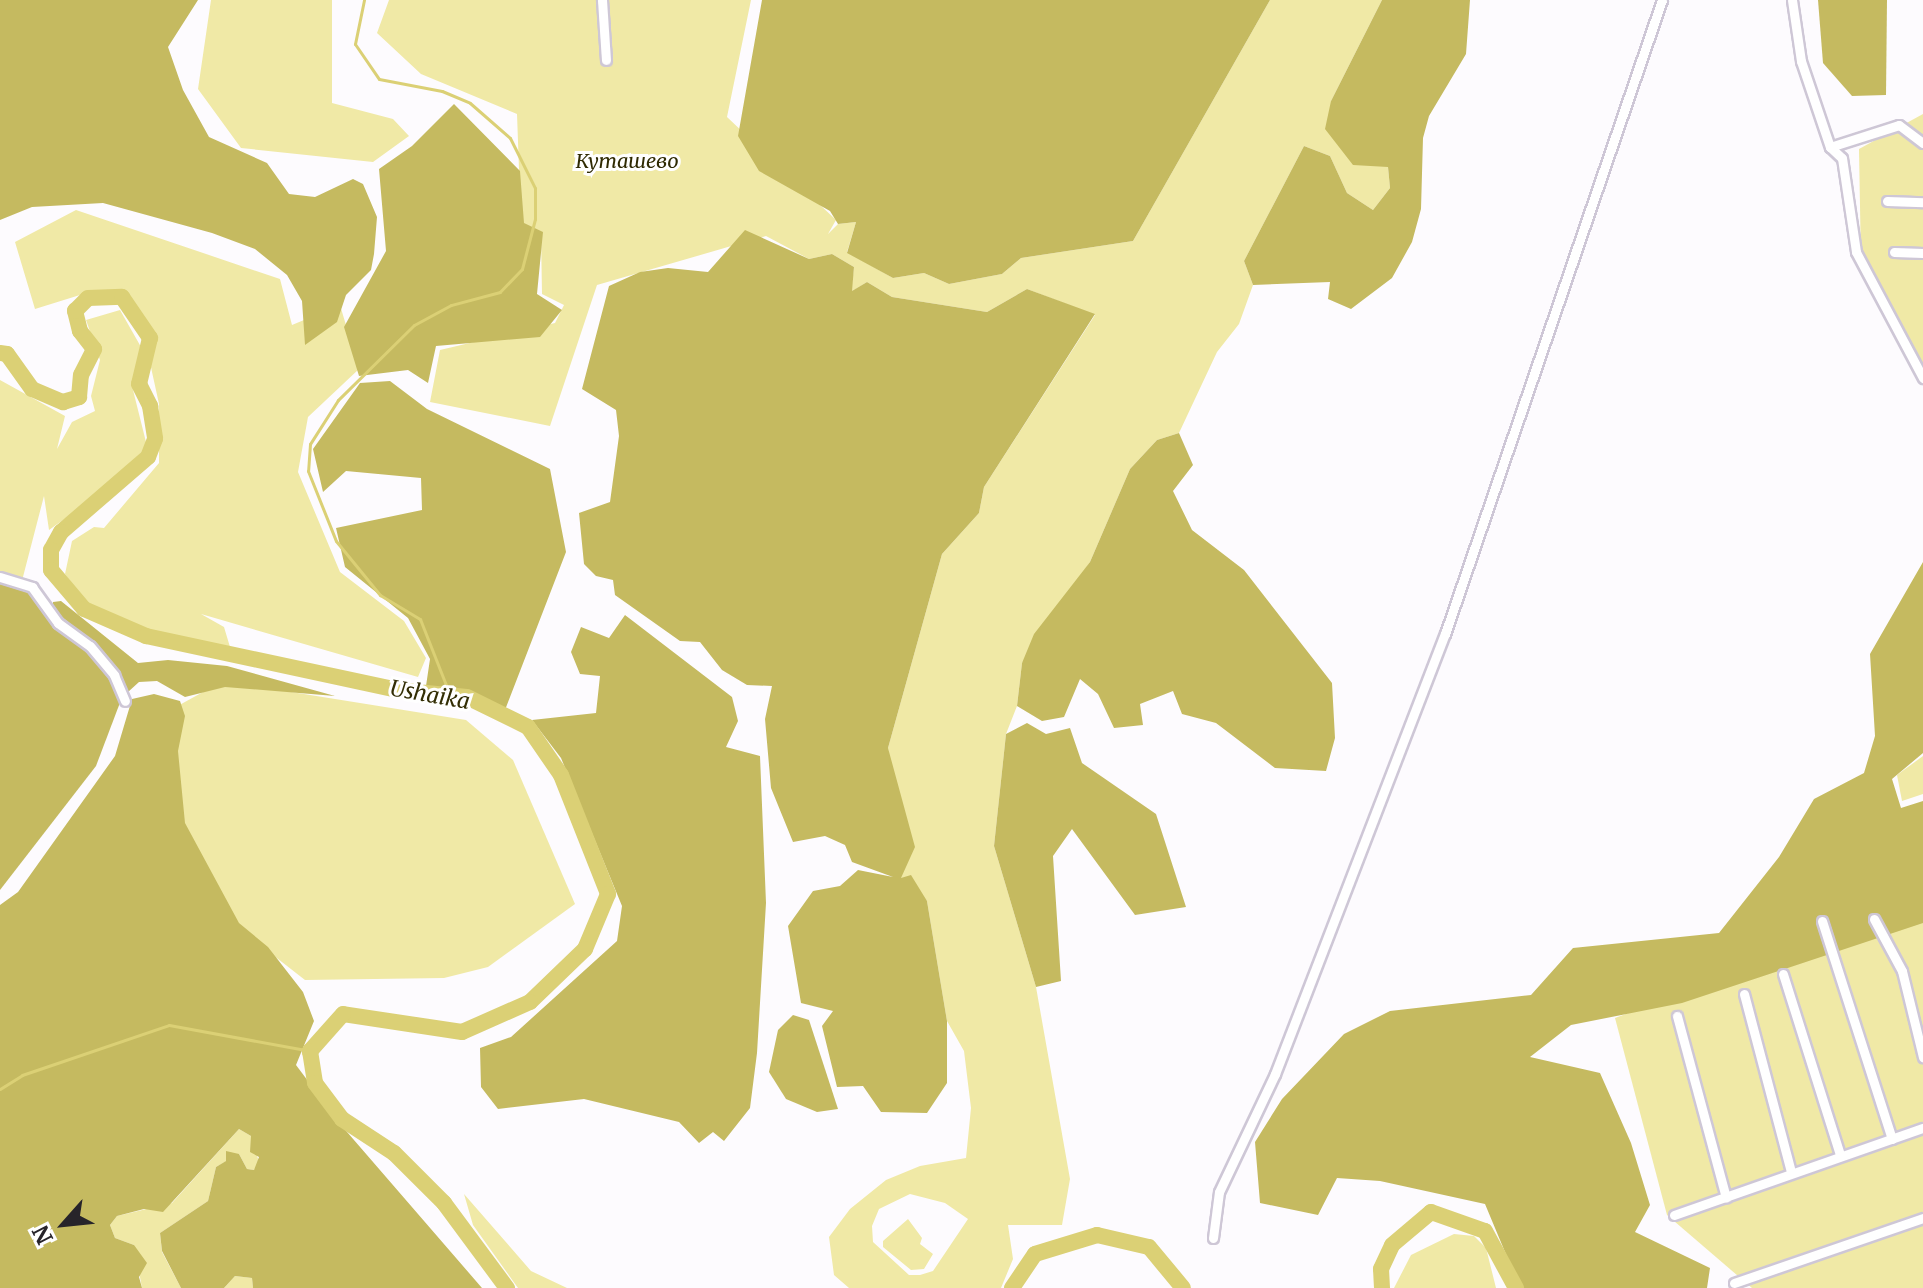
<!DOCTYPE html>
<html>
<head>
<meta charset="utf-8">
<style>
  body { margin:0 }
  #map { position:relative; width:1923px; height:1288px; overflow:hidden; background:#fdfbfe; font-family:Merriweather,serif }
  div>[style] { position:absolute }
  .green>* { inset:0; background:#f0e9a6 }
  .forest>* { inset:0; background:#c5ba60 }
  .stream>* { height:3px; margin:-1.5px; padding:0 1.5px; transform-origin:1.5px; border-radius:1.5px; background:#dbd075 }
  .river>* { height:16px; margin:-8px; padding:0 8px; transform-origin:8px; border-radius:8px; background:#dbd075 }
  .roads { filter:drop-shadow(2px 0 #cec7d6) drop-shadow(-2px 0 #cec7d6) drop-shadow(0 2px #cec7d6) drop-shadow(0 -2px #cec7d6) }
  .street>* { height:9px; margin:-4.5px; padding:0 4.5px; transform-origin:4.5px; border-radius:4.5px; background:#fff }
  span { translate:-50% -50%; white-space:nowrap; text-align:center; line-height:1.15; -webkit-text-stroke:6px #fff; paint-order:stroke }
  .park-label { font-size:20px; color:#2f2a02; font-style:italic }
  .water-label { font-size:22px; color:#332e05; font-style:italic }
  .north { position:absolute; left:24px; top:1184px; width:80px; height:80px; -webkit-text-stroke:6px #fff; paint-order:stroke; rotate:243deg; font-size:22px; font-weight:700; line-height:32px; text-align:center; color:#27242a }
  .north::after { content:''; display:block; margin:auto; width:28px; height:36px; background:#27242a; clip-path:polygon(50% 0,100% 100%,50% 72%,0 100%) }
</style>
</head>
<body>
<div id="map">
  <div class="green">
    <div style="clip-path:polygon(211px 0,332px 0,332px 103px,393px 119px,409px 136px,373px 162px,241px 148px,198px 89px)"></div>
    <div style="clip-path:polygon(evenodd,389px 0,751px 0,727px 117px,836px 220px,828px 234px,838px 224px,856px 222px,847px 252px,893px 278px,924px 273px,949px 284px,1002px 274px,1021px 258px,1133px 241px,1270px 0,1382px 0,1331px 101px,1388px 167px,1390px 188px,1373px 210px,1347px 193px,1330px 156px,1304px 146px,1244px 261px,1253px 285px,1239px 324px,1217px 352px,1179px 433px,1157px 440px,1130px 469px,1090px 562px,1022px 663px,1017px 706px,1006px 734px,994px 846px,1036px 987px,1070px 1179px,1062px 1225px,1008px 1225px,1013px 1259px,1001px 1288px,849px 1288px,834px 1275px,829px 1237px,850px 1209px,886px 1180px,920px 1166px,966px 1158px,971px 1108px,964px 1051px,947px 1021px,927px 901px,901px 879px,888px 748px,942px 554px,979px 513px,984px 487px,1095px 315px,1027px 289px,987px 312px,892px 297px,867px 282px,851px 292px,854px 267px,832px 254px,809px 259px,766px 236px,597px 285px,550px 426px,430px 402px,440px 350px,555px 323px,564px 305px,542px 294px,541px 236px,521px 225px,517px 114px,421px 74px,377px 33px,389px 0,910px 1194px,945px 1203px,968px 1219px,933px 1271px,920px 1275px,909px 1275px,873px 1242px,872px 1226px,879px 1209px,910px 1194px)"></div>
    <div style="clip-path:polygon(1923px 114px,1923px 369px,1861px 263px,1859px 149px)"></div>
    <div style="clip-path:polygon(76px 210px,280px 279px,292px 325px,340px 305px,359px 369px,308px 417px,298px 472px,340px 572px,404px 621px,426px 658px,418px 677px,201px 614px,224px 627px,230px 647px,154px 633px,86px 603px,65px 574px,72px 541px,94px 527px,104px 528px,159px 463px,159px 404px,140px 317px,96px 290px,35px 309px,15px 242px)"></div>
    <div style="clip-path:polygon(120px 310px,141px 347px,132px 386px,147px 446px,112px 485px,49px 530px,44px 496px,17px 600px,0 596px,0 380px,65px 416px,57px 449px,72px 422px,95px 411px,91px 396px,100px 360px,86px 320px)"></div>
    <div style="clip-path:polygon(223px 681px,466px 720px,513px 760px,575px 904px,488px 967px,444px 978px,305px 980px,237px 927px,182px 824px,174px 708px)"></div>
    <div style="clip-path:polygon(1923px 756px,1923px 794px,1902px 801px,1897px 775px)"></div>
    <div style="clip-path:polygon(1923px 921px,1923px 1288px,1752px 1288px,1667px 1215px,1615px 1018px,1839px 935px)"></div>
    <div style="clip-path:polygon(239px 1129px,251px 1136px,259px 1162px,254px 1170px,247px 1169px,239px 1154px,216px 1167px,208px 1201px,160px 1233px,162px 1252px,181px 1288px,142px 1288px,134px 1245px,115px 1238px,110px 1225px,117px 1216px,172px 1203px)"></div>
    <div style="clip-path:polygon(464px 1194px,531px 1271px,567px 1288px,518px 1288px,473px 1225px)"></div>
    <div style="clip-path:polygon(908px 1219px,922px 1238px,920px 1244px,933px 1254px,924px 1269px,911px 1270px,883px 1247px,883px 1241px)"></div>
    <div style="clip-path:polygon(1454px 1234px,1474px 1236px,1486px 1248px,1496px 1288px,1394px 1288px,1411px 1255px)"></div>
    <div style="clip-path:polygon(235px 1276px,252px 1278px,253px 1288px,224px 1288px)"></div>
  </div>
  <div class="forest">
    <div style="clip-path:polygon(0 0,198px 0,168px 47px,183px 90px,209px 137px,267px 163px,289px 194px,315px 197px,353px 179px,363px 184px,377px 217px,374px 254px,371px 270px,346px 295px,337px 322px,305px 345px,302px 301px,287px 275px,255px 249px,212px 233px,103px 203px,32px 207px,0 220px)"></div>
    <div style="clip-path:polygon(762px 0,1270px 0,1133px 241px,1021px 258px,1002px 274px,949px 284px,924px 273px,893px 278px,847px 253px,856px 222px,838px 224px,830px 211px,759px 171px,738px 136px)"></div>
    <div style="clip-path:polygon(1382px 0,1470px 0,1466px 54px,1429px 116px,1423px 138px,1421px 209px,1412px 242px,1392px 278px,1351px 309px,1328px 299px,1330px 282px,1253px 285px,1244px 261px,1304px 146px,1330px 156px,1347px 193px,1373px 210px,1390px 188px,1388px 167px,1353px 165px,1325px 129px,1331px 101px)"></div>
    <div style="clip-path:polygon(1818px 0,1887px 0,1886px 95px,1852px 96px,1823px 63px)"></div>
    <div style="clip-path:polygon(454px 104px,520px 171px,524px 223px,543px 232px,537px 294px,562px 310px,540px 337px,436px 346px,428px 383px,408px 370px,359px 376px,344px 327px,386px 251px,379px 169px,412px 146px)"></div>
    <div style="clip-path:polygon(745px 230px,809px 259px,832px 254px,854px 267px,852px 291px,867px 282px,892px 297px,987px 312px,1027px 289px,1095px 314px,984px 487px,979px 513px,942px 554px,888px 748px,915px 847px,901px 878px,911px 875px,927px 901px,947px 1021px,947px 1083px,927px 1113px,881px 1112px,863px 1086px,837px 1087px,822px 1026px,833px 1011px,801px 1003px,788px 926px,813px 891px,840px 886px,858px 870px,893px 877px,852px 862px,845px 845px,825px 836px,793px 842px,771px 788px,765px 719px,772px 686px,747px 685px,722px 670px,700px 642px,680px 641px,615px 595px,613px 580px,596px 576px,584px 564px,579px 513px,610px 502px,619px 436px,616px 410px,582px 389px,609px 286px,640px 272px,668px 268px,708px 272px)"></div>
    <div style="clip-path:polygon(390px 381px,427px 409px,550px 469px,566px 552px,505px 710px,469px 690px,426px 686px,430px 659px,408px 618px,345px 567px,336px 528px,422px 510px,421px 478px,346px 471px,323px 492px,313px 449px,360px 383px)"></div>
    <div style="clip-path:polygon(1179px 433px,1193px 465px,1173px 491px,1192px 530px,1244px 570px,1332px 683px,1335px 738px,1326px 771px,1275px 768px,1216px 723px,1182px 714px,1173px 691px,1140px 704px,1143px 725px,1114px 728px,1098px 694px,1080px 679px,1064px 717px,1042px 721px,1017px 706px,1022px 663px,1034px 634px,1090px 562px,1130px 469px,1157px 440px)"></div>
    <div style="clip-path:polygon(1923px 562px,1923px 753px,1892px 779px,1901px 808px,1923px 801px,1923px 923px,1682px 1003px,1571px 1025px,1530px 1057px,1600px 1073px,1631px 1143px,1650px 1205px,1635px 1232px,1710px 1268px,1707px 1288px,1520px 1288px,1485px 1204px,1380px 1181px,1337px 1178px,1318px 1215px,1260px 1203px,1255px 1142px,1282px 1099px,1344px 1034px,1390px 1011px,1531px 995px,1573px 948px,1719px 933px,1779px 857px,1814px 799px,1864px 773px,1875px 736px,1870px 654px)"></div>
    <div style="clip-path:polygon(0 584px,27px 590px,108px 674px,121px 700px,96px 766px,0 890px)"></div>
    <div style="clip-path:polygon(61px 601px,138px 663px,168px 660px,227px 666px,335px 696px,225px 687px,185px 697px,157px 681px,139px 682px,128px 692px,122px 677px,85px 637px,53px 609px,53px 602px)"></div>
    <div style="clip-path:polygon(625px 615px,732px 697px,738px 721px,726px 747px,760px 756px,766px 903px,757px 1053px,750px 1108px,724px 1141px,713px 1132px,699px 1143px,679px 1122px,584px 1099px,498px 1109px,481px 1087px,480px 1048px,511px 1037px,617px 941px,622px 906px,561px 758px,532px 720px,596px 713px,600px 676px,580px 674px,571px 652px,581px 627px,609px 638px)"></div>
    <div style="clip-path:polygon(154px 694px,180px 701px,185px 716px,178px 751px,185px 823px,239px 923px,268px 947px,303px 992px,314px 1021px,296px 1065px,341px 1125px,482px 1288px,253px 1288px,252px 1278px,235px 1276px,224px 1288px,181px 1288px,162px 1251px,160px 1233px,208px 1201px,216px 1167px,226px 1161px,226px 1151px,239px 1154px,247px 1169px,254px 1170px,259px 1157px,250px 1152px,251px 1136px,239px 1129px,163px 1212px,144px 1209px,117px 1216px,110px 1225px,115px 1238px,134px 1245px,147px 1263px,139px 1277px,142px 1288px,0 1288px,0 905px,18px 892px,115px 756px,132px 699px)"></div>
    <div style="clip-path:polygon(1027px 723px,1046px 734px,1070px 728px,1082px 763px,1156px 814px,1186px 907px,1135px 915px,1072px 829px,1053px 856px,1061px 981px,1036px 987px,994px 846px,1006px 734px)"></div>
    <div style="clip-path:polygon(793px 1015px,809px 1020px,838px 1109px,817px 1112px,786px 1099px,769px 1072px,778px 1030px)"></div>
  </div>
  <div class="stream">
    <div style="left:364px;top:0;width:45px;rotate:101.6deg"></div>
    <div style="left:355px;top:44px;width:42px;rotate:55.6deg"></div>
    <div style="left:379px;top:79px;width:64px;rotate:10.8deg"></div>
    <div style="left:442px;top:91px;width:30px;rotate:23deg"></div>
    <div style="left:470px;top:103px;width:53px;rotate:41.2deg"></div>
    <div style="left:510px;top:138px;width:56px;rotate:63.4deg"></div>
    <div style="left:535px;top:188px;width:31px;rotate:90deg"></div>
    <div style="left:535px;top:219px;width:52px;rotate:104.6deg"></div>
    <div style="left:522px;top:269px;width:32px;rotate:134deg"></div>
    <div style="left:500px;top:292px;width:51px;rotate:165.1deg"></div>
    <div style="left:451px;top:305px;width:42px;rotate:151.6deg"></div>
    <div style="left:414px;top:325px;width:107px;rotate:135.4deg"></div>
    <div style="left:338px;top:400px;width:52px;rotate:122.5deg"></div>
    <div style="left:310px;top:444px;width:27px;rotate:94deg"></div>
    <div style="left:308px;top:471px;width:75px;rotate:68.2deg"></div>
    <div style="left:336px;top:541px;width:70px;rotate:50.8deg"></div>
    <div style="left:380px;top:595px;width:47px;rotate:31deg"></div>
    <div style="left:420px;top:619px;width:82px;rotate:68.5deg"></div>
    <div style="left:0;top:1089px;width:26px;rotate:-32deg"></div>
    <div style="left:22px;top:1075px;width:155px;rotate:-18.8deg"></div>
    <div style="left:169px;top:1025px;width:143px;rotate:10.4deg"></div>
  </div>
  <div class="river">
    <div style="left:0;top:353px;width:7px;rotate:8deg"></div>
    <div style="left:7px;top:354px;width:43px;rotate:54.5deg"></div>
    <div style="left:32px;top:389px;width:34px;rotate:23deg"></div>
    <div style="left:63px;top:402px;width:17px;rotate:-17deg"></div>
    <div style="left:79px;top:397px;width:22px;rotate:-85deg"></div>
    <div style="left:81px;top:375px;width:29px;rotate:-63deg"></div>
    <div style="left:94px;top:349px;width:23px;rotate:-128deg"></div>
    <div style="left:80px;top:331px;width:21px;rotate:-104deg"></div>
    <div style="left:75px;top:311px;width:18px;rotate:-45deg"></div>
    <div style="left:88px;top:298px;width:34px;rotate:-2deg"></div>
    <div style="left:122px;top:297px;width:50px;rotate:55.7deg"></div>
    <div style="left:150px;top:338px;width:47px;rotate:103.4deg"></div>
    <div style="left:139px;top:384px;width:25px;rotate:63deg"></div>
    <div style="left:150px;top:406px;width:33px;rotate:81deg"></div>
    <div style="left:155px;top:439px;width:19px;rotate:111deg"></div>
    <div style="left:148px;top:457px;width:115px;rotate:139.2deg"></div>
    <div style="left:61px;top:532px;width:21px;rotate:119deg"></div>
    <div style="left:51px;top:550px;width:20px;rotate:90deg"></div>
    <div style="left:51px;top:570px;width:51px;rotate:49.8deg"></div>
    <div style="left:84px;top:609px;width:68px;rotate:23.5deg"></div>
    <div style="left:146px;top:636px;width:257px;rotate:12.1deg"></div>
    <div style="left:397px;top:690px;width:70px;rotate:5.7deg"></div>
    <div style="left:467px;top:697px;width:68px;rotate:26.2deg"></div>
    <div style="left:528px;top:727px;width:58px;rotate:55.5deg"></div>
    <div style="left:561px;top:775px;width:128px;rotate:68.4deg"></div>
    <div style="left:608px;top:894px;width:60px;rotate:112.7deg"></div>
    <div style="left:585px;top:949px;width:76px;rotate:136.1deg"></div>
    <div style="left:530px;top:1002px;width:74px;rotate:156.2deg"></div>
    <div style="left:462px;top:1032px;width:120px;rotate:-171.4deg"></div>
    <div style="left:343px;top:1014px;width:50px;rotate:131.7deg"></div>
    <div style="left:310px;top:1051px;width:32px;rotate:81deg"></div>
    <div style="left:315px;top:1083px;width:45px;rotate:53.1deg"></div>
    <div style="left:342px;top:1119px;width:62px;rotate:33.2deg"></div>
    <div style="left:394px;top:1153px;width:71px;rotate:45deg"></div>
    <div style="left:444px;top:1203px;width:106px;rotate:53.5deg"></div>
    <div style="left:1012px;top:1288px;width:41px;rotate:-55.9deg"></div>
    <div style="left:1035px;top:1254px;width:65px;rotate:-17deg"></div>
    <div style="left:1097px;top:1235px;width:53px;rotate:13deg"></div>
    <div style="left:1149px;top:1247px;width:53px;rotate:50.3deg"></div>
    <div style="left:1382px;top:1288px;width:19px;rotate:-93deg"></div>
    <div style="left:1381px;top:1269px;width:26px;rotate:-65deg"></div>
    <div style="left:1392px;top:1245px;width:51px;rotate:-40.2deg"></div>
    <div style="left:1431px;top:1212px;width:57px;rotate:19.4deg"></div>
    <div style="left:1485px;top:1231px;width:65px;rotate:61.5deg"></div>
  </div>
  <div class="roads">
    <div class="street">
      <div style="left:602px;top:0;width:60px;rotate:86.2deg"></div>
      <div style="left:1792px;top:0;width:62px;rotate:81.6deg"></div>
      <div style="left:1801px;top:61px;width:91px;rotate:71.4deg"></div>
      <div style="left:1830px;top:147px;width:16px;rotate:43deg"></div>
      <div style="left:1842px;top:158px;width:95px;rotate:81.5deg"></div>
      <div style="left:1856px;top:252px;width:143px;rotate:62deg"></div>
      <div style="left:1830px;top:147px;width:72px;rotate:-17.7deg"></div>
      <div style="left:1899px;top:125px;width:30px;rotate:37deg"></div>
      <div style="left:1887px;top:201px;width:36px;rotate:2deg"></div>
      <div style="left:1894px;top:252px;width:29px;rotate:2deg"></div>
      <div style="left:0;top:577px;width:34px;rotate:17deg"></div>
      <div style="left:32px;top:587px;width:44px;rotate:54.2deg"></div>
      <div style="left:58px;top:623px;width:39px;rotate:36deg"></div>
      <div style="left:90px;top:646px;width:38px;rotate:50deg"></div>
      <div style="left:114px;top:675px;width:28px;rotate:67deg"></div>
      <div style="left:1874px;top:919px;width:59px;rotate:61.7deg"></div>
      <div style="left:1902px;top:971px;width:89px;rotate:76.3deg"></div>
      <div style="left:1822px;top:921px;width:229px;rotate:72.2deg"></div>
      <div style="left:1783px;top:974px;width:190px;rotate:72.5deg"></div>
      <div style="left:1744px;top:994px;width:184px;rotate:75.2deg"></div>
      <div style="left:1677px;top:1016px;width:188px;rotate:74.9deg"></div>
      <div style="left:1674px;top:1215px;width:264px;rotate:-19.3deg"></div>
      <div style="left:1213px;top:1238px;width:46px;rotate:-82.6deg"></div>
      <div style="left:1219px;top:1192px;width:131px;rotate:-64.6deg"></div>
      <div style="left:1275px;top:1074px;width:472px;rotate:-68.9deg"></div>
      <div style="left:1445px;top:634px;width:670px;rotate:-71.11deg"></div>
      <div style="left:1734px;top:1283px;width:200px;rotate:-19deg"></div>
    </div>
  </div>
  <div class="park-label">
    <span style="left:627px;top:160px">Куташево</span>
  </div>
  <div class="water-label">
    <span style="left:430px;top:695px;rotate:10deg">Ushaika</span>
  </div>
  <div class="north">N</div>
</div>
</body>
</html>
